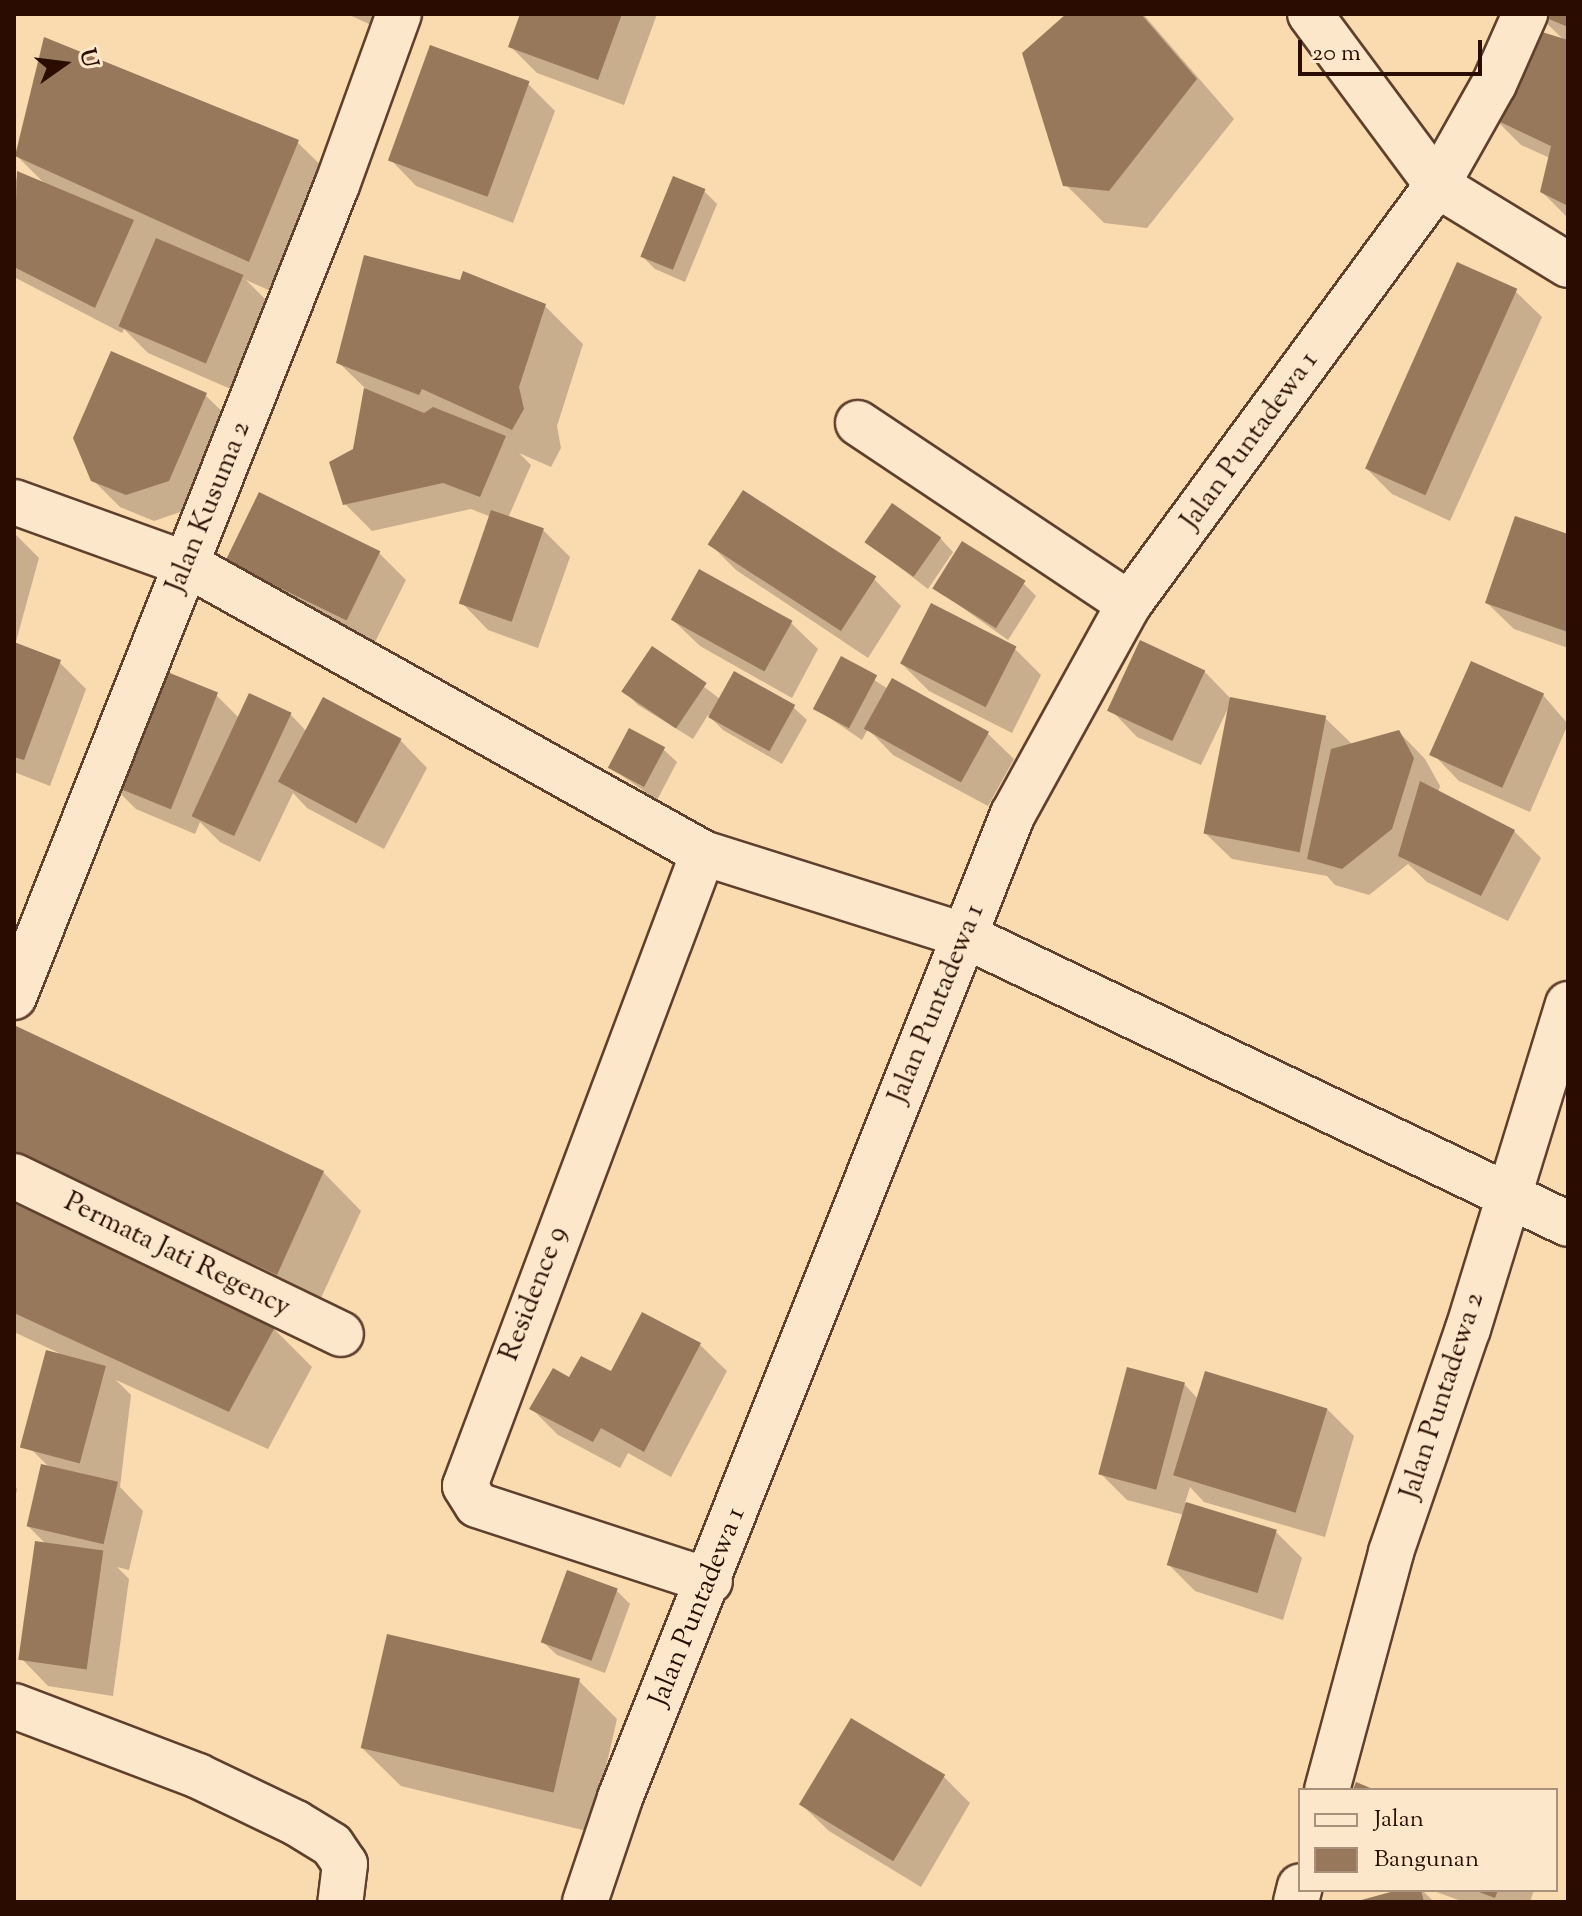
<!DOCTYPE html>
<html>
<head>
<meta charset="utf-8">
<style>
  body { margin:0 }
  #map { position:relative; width:1582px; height:1916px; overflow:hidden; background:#fadaaf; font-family:"Sorts Mill Goudy",serif }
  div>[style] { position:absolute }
  .shadow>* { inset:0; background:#0003 }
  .building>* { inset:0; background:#97785b; transform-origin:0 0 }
  .roads { filter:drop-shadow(2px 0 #5f402c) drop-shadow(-2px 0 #5f402c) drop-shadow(0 2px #5f402c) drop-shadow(0 -2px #5f402c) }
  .minor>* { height:44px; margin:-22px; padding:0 22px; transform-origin:22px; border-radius:22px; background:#fce7cb }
  .tertiary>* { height:44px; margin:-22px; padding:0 22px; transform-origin:22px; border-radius:22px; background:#fce7cb }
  span { translate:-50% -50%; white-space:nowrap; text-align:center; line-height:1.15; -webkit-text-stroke:7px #fce7cb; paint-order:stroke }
  .street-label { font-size:28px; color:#2b0d00 }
  .frame { position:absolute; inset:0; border:16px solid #2b0d00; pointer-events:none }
  .legend { position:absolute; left:1298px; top:1788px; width:260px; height:104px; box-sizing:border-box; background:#fce7cb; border:2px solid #a8907a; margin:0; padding:10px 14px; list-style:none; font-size:24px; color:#2b0d00 }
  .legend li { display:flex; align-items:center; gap:16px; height:40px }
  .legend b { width:40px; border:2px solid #a8907a }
  .north { position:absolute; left:24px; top:24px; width:80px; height:80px; -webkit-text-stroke:6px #fce7cb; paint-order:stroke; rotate:76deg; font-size:22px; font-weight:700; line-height:32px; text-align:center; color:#2b0d00 }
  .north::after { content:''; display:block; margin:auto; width:28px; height:36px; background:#2b0d00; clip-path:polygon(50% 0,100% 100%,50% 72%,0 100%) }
  .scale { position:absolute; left:1298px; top:40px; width:184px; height:36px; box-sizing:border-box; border:4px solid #2b0d00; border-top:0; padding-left:10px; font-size:24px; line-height:28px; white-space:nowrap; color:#2b0d00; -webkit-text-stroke:6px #fce7cb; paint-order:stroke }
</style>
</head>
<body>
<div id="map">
  <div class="shadow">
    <div style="clip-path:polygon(347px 14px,418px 14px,407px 41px)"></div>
    <div style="clip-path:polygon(522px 14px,657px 14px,624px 105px,537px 73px,510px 46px)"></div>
    <div style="clip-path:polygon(1069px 14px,1143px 14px,1234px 119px,1147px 228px,1104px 223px,1065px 184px)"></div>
    <div style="clip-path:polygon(1537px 14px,1568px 14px,1568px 218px,1542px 192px,1550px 158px,1521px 145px,1494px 118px,1565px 41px)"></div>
    <div style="clip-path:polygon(431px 48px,528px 84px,555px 111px,513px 223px,416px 186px,390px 159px)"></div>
    <div style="clip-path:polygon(297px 142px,336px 180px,288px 299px,246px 280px,269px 303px,233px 390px,148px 353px,124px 329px,122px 333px,14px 277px,14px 186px,18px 174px,47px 186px,17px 156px)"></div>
    <div style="clip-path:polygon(704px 191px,717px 204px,685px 282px,655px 269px,642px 256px)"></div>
    <div style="clip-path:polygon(1515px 291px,1542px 317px,1450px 521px,1392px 494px,1366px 468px)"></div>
    <div style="clip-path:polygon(545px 306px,583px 344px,557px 426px,561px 448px,551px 467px,519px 453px,531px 465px,508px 518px,543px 530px,570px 557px,538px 648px,488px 630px,462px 603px,491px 517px,471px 509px,372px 531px,345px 504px,366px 389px,338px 362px)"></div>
    <div style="clip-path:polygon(205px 395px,232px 421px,195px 507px,154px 521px,120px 507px,93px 480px)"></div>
    <div style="clip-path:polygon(744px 493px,875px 580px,901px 606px,868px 658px,736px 570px,710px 544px)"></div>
    <div style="clip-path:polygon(14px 533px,39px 558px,15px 645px,59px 662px,86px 689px,50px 786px,14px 772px)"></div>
    <div style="clip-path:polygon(1568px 536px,1568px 648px,1514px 629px,1487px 603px)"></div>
    <div style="clip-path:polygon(940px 538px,953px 552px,928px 589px,868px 543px)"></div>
    <div style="clip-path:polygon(379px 553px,406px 580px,373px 646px,254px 587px,228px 560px)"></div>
    <div style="clip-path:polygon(1023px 583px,1036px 596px,1008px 640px,936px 589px)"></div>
    <div style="clip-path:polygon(673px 620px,791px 623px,818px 649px,792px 698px,700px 646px)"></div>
    <div style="clip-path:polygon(653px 648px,720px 699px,793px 707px,807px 720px,782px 764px,723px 730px,708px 715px,693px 739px,638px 705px,625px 692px)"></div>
    <div style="clip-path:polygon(1015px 649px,1041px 675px,1012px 733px,929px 691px,902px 664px)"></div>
    <div style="clip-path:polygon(842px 659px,888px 689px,987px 733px,1014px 759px,988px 806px,893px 755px,868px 729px,862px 740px,815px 708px)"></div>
    <div style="clip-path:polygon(1204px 671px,1230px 698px,1325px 718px,1353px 745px,1399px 732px,1425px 759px,1440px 786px,1438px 793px,1514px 831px,1541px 858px,1508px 921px,1427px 882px,1408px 864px,1369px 895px,1335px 885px,1327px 876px,1232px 859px,1205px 833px,1231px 702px,1201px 765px,1137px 737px,1111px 710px)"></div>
    <div style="clip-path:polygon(216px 695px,239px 718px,291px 715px,307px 732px,401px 741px,427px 768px,384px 849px,307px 808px,293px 793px,260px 862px,220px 842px,200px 822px,195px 834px,136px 809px,109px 782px)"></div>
    <div style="clip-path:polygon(1543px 695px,1568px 724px,1530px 812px,1459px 781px,1433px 754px)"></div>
    <div style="clip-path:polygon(663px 749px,677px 762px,657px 800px,611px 768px)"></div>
    <div style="clip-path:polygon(18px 1028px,323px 1172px,361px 1211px,315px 1311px,14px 1170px)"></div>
    <div style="clip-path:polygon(14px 1206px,274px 1329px,312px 1367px,268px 1449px,116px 1380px,131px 1395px,120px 1487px,143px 1511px,129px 1570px,117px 1567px,129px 1579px,113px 1696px,48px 1686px,22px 1659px,47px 1545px,28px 1526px,50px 1468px,30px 1448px,59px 1353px,14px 1332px)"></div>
    <div style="clip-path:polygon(643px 1315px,700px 1345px,727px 1371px,671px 1477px,628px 1453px,620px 1468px,558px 1435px,532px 1409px,570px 1380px,612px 1374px)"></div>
    <div style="clip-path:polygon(1184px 1384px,1199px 1400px,1327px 1409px,1354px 1436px,1325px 1537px,1204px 1502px,1190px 1487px,1185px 1503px,1276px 1532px,1302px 1558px,1283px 1620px,1195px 1591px,1168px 1564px,1184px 1515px,1127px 1500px,1101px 1474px)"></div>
    <div style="clip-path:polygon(14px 1486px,17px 1489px,14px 1505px)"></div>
    <div style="clip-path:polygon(617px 1591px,630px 1604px,605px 1673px,557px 1655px,543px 1642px)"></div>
    <div style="clip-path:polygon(579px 1681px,617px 1719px,591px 1832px,401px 1786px,362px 1748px)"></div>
    <div style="clip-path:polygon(944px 1777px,970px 1803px,921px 1887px,829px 1831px,802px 1805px)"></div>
    <div style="clip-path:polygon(1406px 1890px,1422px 1890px,1434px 1902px,1358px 1902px)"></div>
    <div style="clip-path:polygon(1431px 1890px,1534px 1890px,1530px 1902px,1464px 1902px)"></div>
  </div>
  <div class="building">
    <div style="clip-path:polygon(520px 14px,622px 14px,598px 80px,508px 47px)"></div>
    <div style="clip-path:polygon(1066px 14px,1141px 14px,1197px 79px,1109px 191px,1063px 186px,1022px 53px)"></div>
    <div style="clip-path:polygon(1537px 14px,1568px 14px,1568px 27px)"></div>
    <div style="clip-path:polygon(1529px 28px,1568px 40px,1568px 206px,1540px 192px,1551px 146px,1492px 118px)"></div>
    <div style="clip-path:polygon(44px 37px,299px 140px,249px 262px,15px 156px)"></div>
    <div style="left:430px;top:45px;width:106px;height:123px;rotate:20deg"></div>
    <div style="clip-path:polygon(17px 171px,134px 220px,95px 308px,14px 267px)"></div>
    <div style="left:673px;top:176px;width:35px;height:87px;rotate:22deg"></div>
    <div style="left:156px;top:238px;width:95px;height:96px;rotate:23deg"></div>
    <div style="clip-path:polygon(364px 255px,460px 280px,463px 271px,546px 304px,519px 387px,524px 409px,512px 430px,422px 389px,419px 395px,336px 363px)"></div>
    <div style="left:1457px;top:262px;width:66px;height:226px;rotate:24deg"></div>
    <div style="clip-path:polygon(111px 351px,207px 393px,169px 481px,126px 495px,91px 481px,73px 438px)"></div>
    <div style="clip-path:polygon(364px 388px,424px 413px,433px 407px,506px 436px,480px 497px,443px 483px,343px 505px,329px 462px,353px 449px)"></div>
    <div style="left:743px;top:490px;width:159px;height:65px;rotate:33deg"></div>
    <div style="left:259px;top:492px;width:135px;height:77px;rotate:26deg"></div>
    <div style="left:892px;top:503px;width:60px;height:48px;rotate:35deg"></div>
    <div style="left:491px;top:510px;width:56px;height:99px;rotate:19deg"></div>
    <div style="clip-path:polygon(1515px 516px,1568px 534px,1568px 632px,1485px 603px)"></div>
    <div style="left:962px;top:541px;width:75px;height:56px;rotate:32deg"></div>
    <div style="left:699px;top:569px;width:107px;height:58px;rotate:29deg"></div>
    <div style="left:931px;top:603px;width:96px;height:68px;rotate:27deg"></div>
    <div style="left:1140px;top:640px;width:72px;height:78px;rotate:25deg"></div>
    <div style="clip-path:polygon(14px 642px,61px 660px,24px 760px,14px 757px)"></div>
    <div style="left:652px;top:646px;width:66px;height:55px;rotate:34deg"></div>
    <div style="left:841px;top:656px;width:41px;height:60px;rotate:28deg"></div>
    <div style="left:1471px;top:661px;width:80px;height:103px;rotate:24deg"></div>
    <div style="left:155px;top:667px;width:68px;height:126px;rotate:22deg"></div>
    <div style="left:734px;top:671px;width:70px;height:53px;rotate:29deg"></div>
    <div style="left:892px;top:678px;width:111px;height:58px;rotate:29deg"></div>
    <div style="left:249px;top:693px;width:47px;height:136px;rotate:25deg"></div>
    <div style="left:323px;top:697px;width:89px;height:96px;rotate:28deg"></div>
    <div style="left:1230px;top:697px;width:98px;height:139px;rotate:11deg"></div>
    <div style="left:629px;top:728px;width:41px;height:45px;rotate:28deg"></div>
    <div style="clip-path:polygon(1399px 730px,1414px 758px,1392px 829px,1342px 869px,1307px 859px,1331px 749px)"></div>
    <div style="clip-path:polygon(1420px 781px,1515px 830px,1481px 896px,1398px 856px)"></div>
    <div style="clip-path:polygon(16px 1026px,324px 1171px,277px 1275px,14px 1152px)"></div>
    <div style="clip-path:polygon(14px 1203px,275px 1327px,229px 1412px,14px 1313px)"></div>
    <div style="clip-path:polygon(642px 1312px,701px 1343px,644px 1452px,601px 1428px,593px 1442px,529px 1409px,553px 1368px,569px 1377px,581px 1356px,611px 1371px)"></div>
    <div style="left:46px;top:1350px;width:62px;height:101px;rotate:15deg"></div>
    <div style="left:1127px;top:1367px;width:60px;height:111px;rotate:15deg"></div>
    <div style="left:1205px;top:1371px;width:128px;height:109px;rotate:17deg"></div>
    <div style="left:41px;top:1464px;width:79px;height:64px;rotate:13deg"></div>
    <div style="left:1186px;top:1502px;width:95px;height:66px;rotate:17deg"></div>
    <div style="left:35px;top:1541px;width:69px;height:120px;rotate:8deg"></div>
    <div style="left:567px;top:1570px;width:54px;height:77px;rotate:20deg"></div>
    <div style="left:387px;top:1634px;width:198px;height:117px;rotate:13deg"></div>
    <div style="left:851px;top:1718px;width:110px;height:101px;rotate:31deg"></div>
    <div style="clip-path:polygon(1356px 1782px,1375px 1790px,1353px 1790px)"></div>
    <div style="clip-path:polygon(1398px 1890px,1421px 1890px,1424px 1902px,1354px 1902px)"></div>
    <div style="clip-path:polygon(1474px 1890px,1498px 1890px,1495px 1898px)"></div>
  </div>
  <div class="roads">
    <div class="minor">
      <div style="left:858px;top:423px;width:326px;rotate:33.7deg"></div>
      <div style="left:14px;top:502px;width:183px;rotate:19.8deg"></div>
      <div style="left:186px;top:564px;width:592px;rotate:29.2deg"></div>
      <div style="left:703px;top:853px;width:273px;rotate:17.5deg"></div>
      <div style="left:963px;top:935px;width:670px;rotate:25.53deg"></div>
      <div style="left:703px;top:853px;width:676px;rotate:110.61deg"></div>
      <div style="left:465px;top:1486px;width:22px;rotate:58deg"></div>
      <div style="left:477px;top:1505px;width:245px;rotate:18.1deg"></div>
      <div style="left:14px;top:997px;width:874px;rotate:-68.31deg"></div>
      <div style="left:337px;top:185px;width:182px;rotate:-70.1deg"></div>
      <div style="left:14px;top:1176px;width:363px;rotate:25.8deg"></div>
      <div style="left:14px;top:1706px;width:197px;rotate:20.8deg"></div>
      <div style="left:198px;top:1776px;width:109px;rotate:25.6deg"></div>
      <div style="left:296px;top:1823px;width:42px;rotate:31.4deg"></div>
      <div style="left:332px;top:1845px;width:23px;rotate:56deg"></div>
      <div style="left:345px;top:1864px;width:38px;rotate:97deg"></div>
      <div style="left:1327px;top:1790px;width:246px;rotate:-74.9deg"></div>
      <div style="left:1391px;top:1552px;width:236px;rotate:-71deg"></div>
      <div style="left:1468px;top:1329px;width:340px;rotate:-72.9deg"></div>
      <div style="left:585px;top:1902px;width:110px;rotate:-71.4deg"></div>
      <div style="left:620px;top:1798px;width:1060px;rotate:-68.23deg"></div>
      <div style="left:1013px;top:814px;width:240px;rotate:-61.1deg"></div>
      <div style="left:1129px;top:604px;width:520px;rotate:-53.68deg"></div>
      <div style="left:1437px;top:185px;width:116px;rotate:-60.6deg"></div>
      <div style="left:1494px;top:84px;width:77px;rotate:-66.1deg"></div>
      <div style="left:1296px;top:1902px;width:16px;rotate:-76deg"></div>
    </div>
    <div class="tertiary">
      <div style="left:1310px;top:14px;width:213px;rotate:53.4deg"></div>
      <div style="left:1437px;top:185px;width:153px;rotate:31.4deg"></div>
    </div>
  </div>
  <div class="street-label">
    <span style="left:1250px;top:441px;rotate:-54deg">Jalan Puntadewa 1</span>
    <span style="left:209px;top:507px;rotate:-68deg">Jalan Kusuma 2</span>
    <span style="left:937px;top:1004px;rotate:-68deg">Jalan Puntadewa 1</span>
    <span style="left:177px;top:1255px;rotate:26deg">Permata Jati Regency</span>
    <span style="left:534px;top:1294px;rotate:-69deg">Residence 9</span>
    <span style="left:1443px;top:1396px;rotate:-72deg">Jalan Puntadewa 2</span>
    <span style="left:698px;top:1607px;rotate:-68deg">Jalan Puntadewa 1</span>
  </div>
  <div class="frame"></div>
  <ul class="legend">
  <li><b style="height:10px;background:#fce7cb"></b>Jalan</li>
  <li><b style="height:22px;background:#97785b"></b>Bangunan</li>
  </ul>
  <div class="north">U</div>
  <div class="scale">20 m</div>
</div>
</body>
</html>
